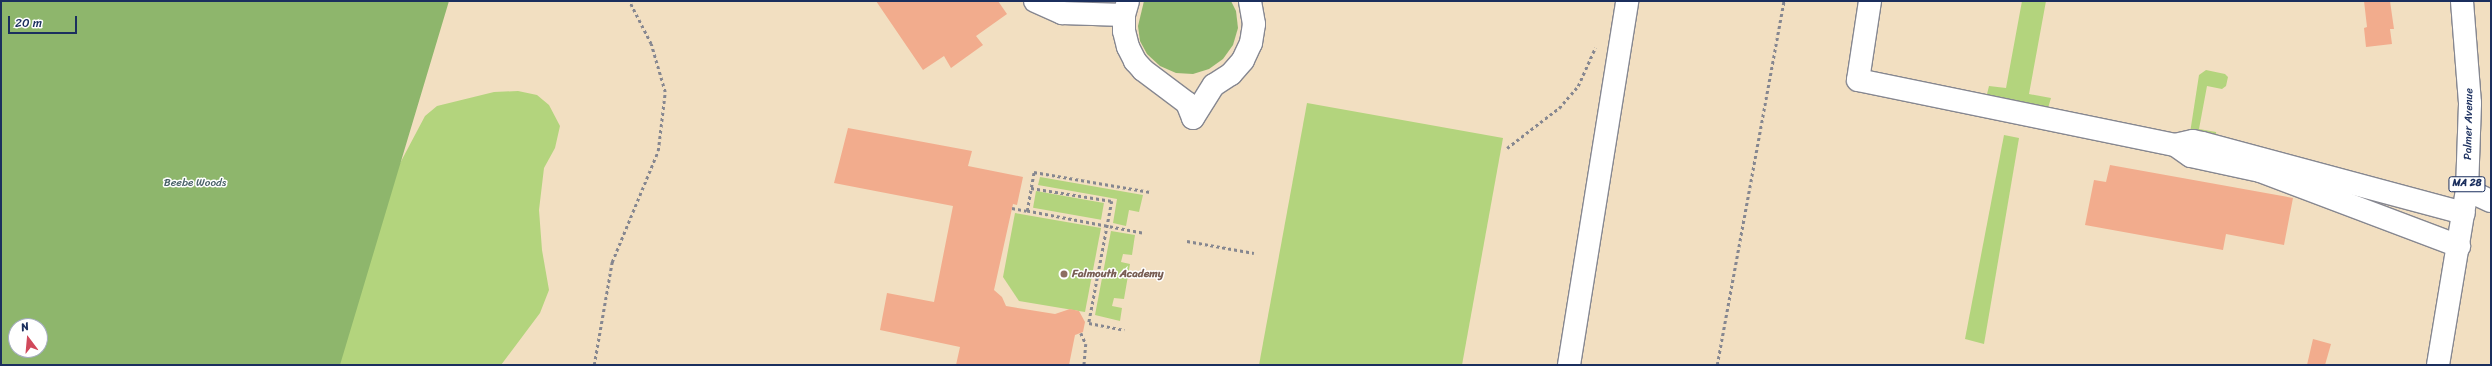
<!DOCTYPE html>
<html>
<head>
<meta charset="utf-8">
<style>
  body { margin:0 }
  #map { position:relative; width:2492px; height:366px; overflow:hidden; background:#f2dfc1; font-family:Sriracha,sans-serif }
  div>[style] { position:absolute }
  .green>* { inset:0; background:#b3d47d; transform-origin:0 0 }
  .forest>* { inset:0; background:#8eb66c }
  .building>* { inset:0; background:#f2ac8d }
  .path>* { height:2.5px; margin-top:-1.25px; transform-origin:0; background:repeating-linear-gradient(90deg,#868790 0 3px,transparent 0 6px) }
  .roads { filter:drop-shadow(1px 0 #868790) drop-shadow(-1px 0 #868790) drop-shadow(0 1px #868790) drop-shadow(0 -1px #868790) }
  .minor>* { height:22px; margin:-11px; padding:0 11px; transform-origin:11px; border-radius:11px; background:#fff }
  .highway>* { height:22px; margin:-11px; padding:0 11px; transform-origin:11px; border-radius:11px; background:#fff }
  .dots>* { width:11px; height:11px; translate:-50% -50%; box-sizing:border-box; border:2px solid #fff; border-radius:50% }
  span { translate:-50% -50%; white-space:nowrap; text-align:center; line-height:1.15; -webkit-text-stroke:3px #fff; paint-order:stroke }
  .shield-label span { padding:1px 3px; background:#fff; border:1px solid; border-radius:3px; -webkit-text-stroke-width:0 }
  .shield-label { font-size:10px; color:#1b2f5e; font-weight:700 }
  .street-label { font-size:11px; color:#1b2f5e }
  .park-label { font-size:11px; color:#496167 }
  .education-label { font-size:11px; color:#785e54; font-weight:700 }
  .left { translate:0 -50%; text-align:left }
  .frame { position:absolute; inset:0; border:2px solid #1b2f5e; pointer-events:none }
  .north { position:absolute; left:8px; top:318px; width:40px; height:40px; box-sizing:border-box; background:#fff; border:1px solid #a4acbf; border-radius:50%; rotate:344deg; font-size:11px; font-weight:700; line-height:16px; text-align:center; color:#1b2f5e }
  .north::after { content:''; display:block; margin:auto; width:14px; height:18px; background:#d1495b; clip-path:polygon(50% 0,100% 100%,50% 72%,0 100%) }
  .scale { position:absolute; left:8px; top:16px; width:69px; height:18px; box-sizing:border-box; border:2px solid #1b2f5e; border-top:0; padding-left:5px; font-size:12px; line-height:14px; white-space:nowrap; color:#1b2f5e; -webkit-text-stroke:3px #fff; paint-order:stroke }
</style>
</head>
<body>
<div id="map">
  <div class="green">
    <div style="clip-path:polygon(2022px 1px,2046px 1px,2029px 94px,2051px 98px,2048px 108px,1986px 98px,1989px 86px,2006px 88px)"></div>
    <div style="clip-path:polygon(2206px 70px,2225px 74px,2228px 77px,2226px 86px,2222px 89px,2207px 86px,2199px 129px,2216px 132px,2217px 138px,2190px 133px,2199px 75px)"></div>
    <div style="clip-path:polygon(518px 91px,537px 95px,549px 105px,560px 126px,555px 148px,544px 168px,539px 210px,542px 250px,549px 290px,540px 313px,501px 365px,152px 365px,398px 167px,425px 116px,437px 106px,494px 92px)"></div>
    <div style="clip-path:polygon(1307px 103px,1503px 138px,1462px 365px,1259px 365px)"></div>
    <div style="clip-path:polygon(2004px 135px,2019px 138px,1984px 344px,1965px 339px)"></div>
    <div style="clip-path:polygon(1040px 177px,1143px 195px,1139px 212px,1129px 210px,1126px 226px,1113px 223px,1117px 199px,1038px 185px)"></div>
    <div style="left:1036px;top:191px;width:69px;height:17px;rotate:10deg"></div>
    <div style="clip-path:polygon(1015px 213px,1101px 228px,1085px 312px,1019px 301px,1003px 277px)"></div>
    <div style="clip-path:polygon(1111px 231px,1135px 235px,1132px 255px,1123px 254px,1121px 262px,1130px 264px,1124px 299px,1114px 298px,1112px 306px,1122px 308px,1120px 321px,1095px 315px)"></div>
  </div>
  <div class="forest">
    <div style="clip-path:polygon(evenodd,1px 1px,449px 1px,340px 365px,1px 365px,1px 1px,16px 326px,40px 326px,40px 350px,16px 350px,16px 326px)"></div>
    <div style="clip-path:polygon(1144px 1px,1231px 1px,1236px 11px,1238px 28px,1233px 45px,1223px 59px,1209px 69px,1193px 74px,1176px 73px,1160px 66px,1147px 54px,1140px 41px,1138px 26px)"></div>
  </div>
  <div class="building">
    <div style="clip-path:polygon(876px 1px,998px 1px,1007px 14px,976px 36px,983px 45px,951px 68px,944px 56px,923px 70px)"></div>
    <div style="clip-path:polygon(2364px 1px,2390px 1px,2394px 29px,2390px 29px,2392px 44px,2366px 47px,2364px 28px,2367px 27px)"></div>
    <div style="clip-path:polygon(848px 128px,972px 151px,968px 166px,1023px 177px,1017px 205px,1013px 204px,994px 290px,1002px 297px,1006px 306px,1055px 314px,1070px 309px,1079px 311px,1085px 322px,1083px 332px,1075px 335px,1069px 365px,956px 365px,960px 347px,880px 330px,887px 293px,934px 302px,953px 206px,834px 183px)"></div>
    <div style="clip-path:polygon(2110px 165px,2293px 198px,2284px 245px,2226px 234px,2223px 250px,2085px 225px,2094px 180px,2106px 182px)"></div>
    <div style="clip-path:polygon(2313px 339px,2331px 344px,2325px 365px,2307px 365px)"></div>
  </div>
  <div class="path">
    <div style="left:1507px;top:148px;width:66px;rotate:-37.6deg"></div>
    <div style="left:1559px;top:108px;width:29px;rotate:-49deg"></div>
    <div style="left:1578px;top:86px;width:42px;rotate:-65.9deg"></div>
    <div style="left:1031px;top:188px;width:82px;rotate:9.1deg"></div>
    <div style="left:1112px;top:201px;width:124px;rotate:100.7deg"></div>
    <div style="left:1089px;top:323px;width:36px;rotate:11deg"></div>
    <div style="left:1012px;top:208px;width:15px;rotate:11deg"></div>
    <div style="left:1142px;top:233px;width:117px;rotate:-169.2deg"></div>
    <div style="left:1027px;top:211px;width:40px;rotate:-80deg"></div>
    <div style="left:1034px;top:172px;width:118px;rotate:9.8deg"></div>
    <div style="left:1187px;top:241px;width:68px;rotate:10.2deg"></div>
    <div style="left:1081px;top:333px;width:12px;rotate:66deg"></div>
    <div style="left:1086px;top:344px;width:21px;rotate:95deg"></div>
    <div style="left:594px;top:365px;width:105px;rotate:-80.1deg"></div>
    <div style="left:612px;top:262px;width:120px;rotate:-67.5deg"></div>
    <div style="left:658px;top:151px;width:59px;rotate:-83.2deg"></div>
    <div style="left:665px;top:92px;width:50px;rotate:-106.3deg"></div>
    <div style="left:651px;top:44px;width:48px;rotate:-117.1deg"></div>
    <div style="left:1717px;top:365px;width:370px;rotate:-79.6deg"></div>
  </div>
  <div class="roads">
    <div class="minor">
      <div style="left:1035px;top:1px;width:30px;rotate:24deg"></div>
      <div style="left:1062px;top:13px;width:62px;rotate:1.8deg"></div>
      <div style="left:1128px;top:1px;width:15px;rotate:106deg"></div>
      <div style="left:1124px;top:15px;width:16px;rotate:90deg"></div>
      <div style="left:1124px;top:31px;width:16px;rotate:76deg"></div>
      <div style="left:1128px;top:47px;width:16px;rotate:63deg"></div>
      <div style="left:1135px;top:61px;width:12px;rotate:48deg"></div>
      <div style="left:1143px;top:70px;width:55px;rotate:36.9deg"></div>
      <div style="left:1187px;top:103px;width:16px;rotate:68deg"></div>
      <div style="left:1193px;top:118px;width:39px;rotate:-58deg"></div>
      <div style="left:1214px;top:85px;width:20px;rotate:-33deg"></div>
      <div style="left:1231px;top:74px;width:18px;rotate:-49deg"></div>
      <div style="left:1243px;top:60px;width:19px;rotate:-65deg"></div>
      <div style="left:1251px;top:43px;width:19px;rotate:-81deg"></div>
      <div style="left:1254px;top:24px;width:23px;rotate:-100deg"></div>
      <div style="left:1870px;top:1px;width:80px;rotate:98.6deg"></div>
      <div style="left:1858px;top:80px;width:324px;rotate:11.6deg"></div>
      <div style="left:2175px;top:145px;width:19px;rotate:35deg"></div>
      <div style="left:2191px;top:156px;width:71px;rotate:12.3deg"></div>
      <div style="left:2260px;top:171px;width:213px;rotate:20.7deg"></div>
      <div style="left:2175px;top:145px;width:18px;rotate:-13deg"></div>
      <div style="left:2193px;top:141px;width:9px;rotate:13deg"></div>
      <div style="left:2202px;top:143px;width:271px;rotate:15deg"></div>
      <div style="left:2467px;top:190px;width:26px;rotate:25deg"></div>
      <div style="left:1569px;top:365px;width:369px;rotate:-80.9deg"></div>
    </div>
    <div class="highway">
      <div style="left:2438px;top:365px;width:177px;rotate:-80.6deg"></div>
      <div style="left:2467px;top:190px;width:87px;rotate:-88deg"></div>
      <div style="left:2470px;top:103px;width:102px;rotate:-94.5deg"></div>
    </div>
  </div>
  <div class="dots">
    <div style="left:1064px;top:274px;background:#8d6e63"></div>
  </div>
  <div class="shield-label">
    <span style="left:2467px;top:184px">MA 28</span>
  </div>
  <div class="street-label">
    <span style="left:2469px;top:124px;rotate:-89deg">Palmer Avenue</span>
  </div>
  <div class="park-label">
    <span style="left:195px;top:183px">Beebe Woods</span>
  </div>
  <div class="education-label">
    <span class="left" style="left:1072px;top:274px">Falmouth Academy</span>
  </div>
  <div class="frame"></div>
  <div class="north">N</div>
  <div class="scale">20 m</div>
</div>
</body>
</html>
